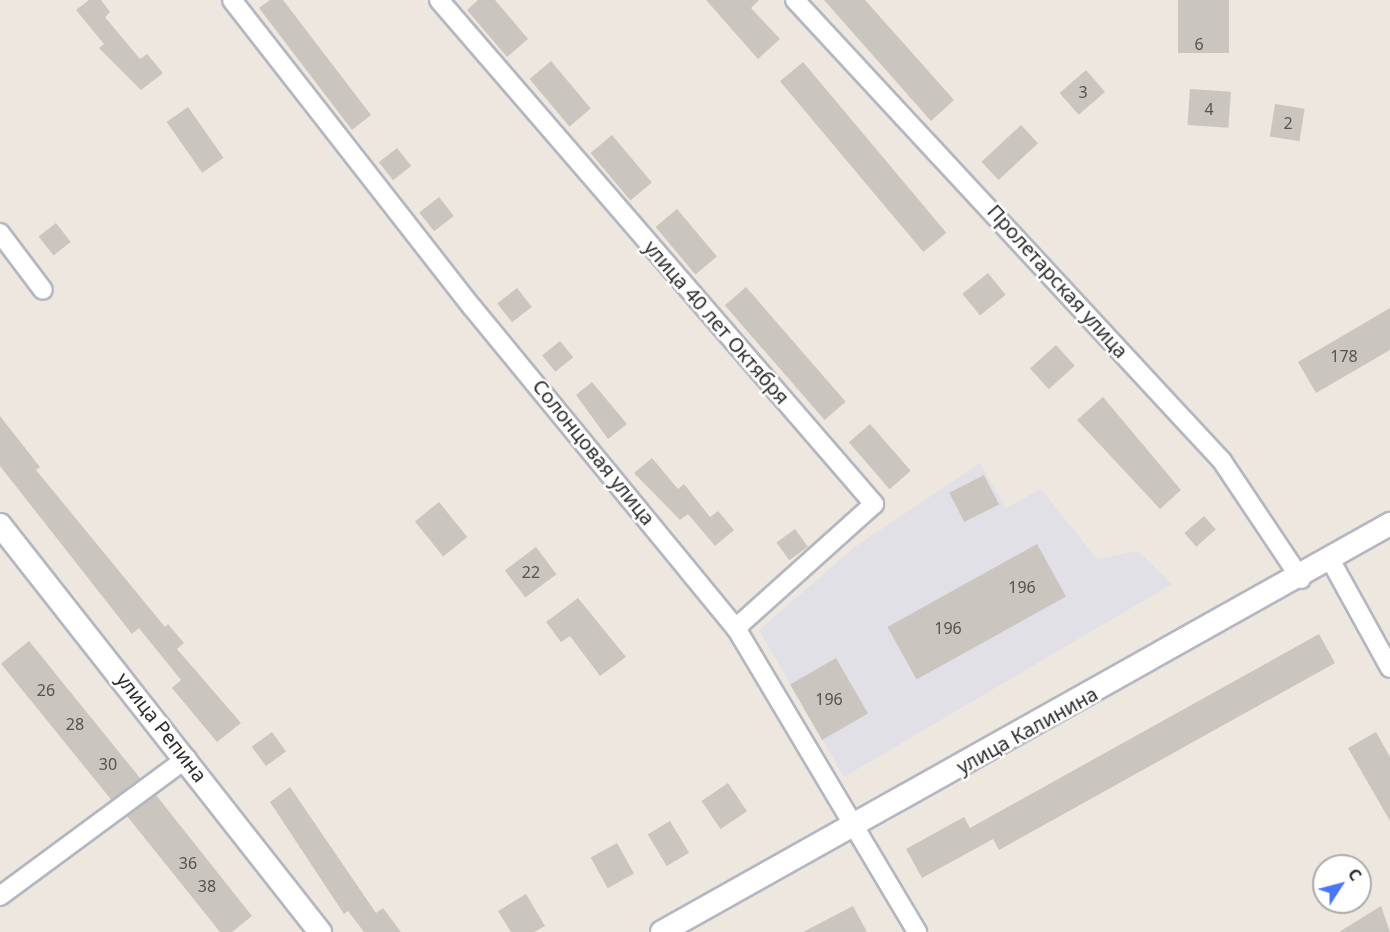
<!DOCTYPE html>
<html>
<head>
<meta charset="utf-8">
<style>
  body { margin:0 }
  #map { position:relative; width:1390px; height:932px; overflow:hidden; background:#eee7e0; font-family:"Noto Sans",sans-serif }
  div>[style] { position:absolute }
  .industrial>* { inset:0; background:#e2e0e7 }
  .building>* { inset:0; background:#cac5bf; transform-origin:0 0 }
  .roads { filter:drop-shadow(2px 0 #b4b7c0) drop-shadow(-2px 0 #b4b7c0) drop-shadow(0 2px #b4b7c0) drop-shadow(0 -2px #b4b7c0) }
  .minor>* { height:18px; margin:-9px; padding:0 9px; transform-origin:9px; border-radius:9px; background:#fff }
  .tertiary>* { height:22px; margin:-11px; padding:0 11px; transform-origin:11px; border-radius:11px; background:#fff }
  span { translate:-50% -50%; white-space:nowrap; text-align:center; line-height:1.15; -webkit-text-stroke:5px #fff; paint-order:stroke }
  .number-label { font-size:16px; color:#545352 }
  .number-label span { -webkit-text-stroke-width:0 }
  .street-label { font-size:20px; color:#2d2d2d }
  .north { position:absolute; left:1312px; top:854px; width:60px; height:60px; box-sizing:border-box; background:#fff; border:2px solid #ababab; border-radius:50%; rotate:54deg; font-size:16px; font-weight:700; line-height:24px; text-align:center; color:#2d2d2d }
  .north::after { content:''; display:block; margin:auto; width:21px; height:27px; background:#4877f4; clip-path:polygon(50% 0,100% 100%,50% 72%,0 100%) }
</style>
</head>
<body>
<div id="map">
  <div class="industrial">
    <div style="clip-path:polygon(980px 463px,1006px 508px,1041px 489px,1097px 559px,1138px 551px,1172px 584px,844px 777px,759px 630px,856px 546px)"></div>
  </div>
  <div class="building">
    <div style="clip-path:polygon(89px 0,101px 0,110px 12px,105px 17px,140px 59px,147px 54px,163px 73px,141px 90px,99px 48px,104px 44px,76px 10px)"></div>
    <div style="clip-path:polygon(270px 0,283px 0,371px 115px,352px 130px,259px 8px)"></div>
    <div style="clip-path:polygon(478px 0,495px 0,528px 39px,507px 57px,467px 10px)"></div>
    <div style="clip-path:polygon(706px 0,759px 0,751px 8px,780px 39px,758px 59px)"></div>
    <div style="clip-path:polygon(824px 0,865px 0,954px 100px,931px 121px)"></div>
    <div style="left:1178px;top:0;width:51px;height:53px"></div>
    <div style="left:551px;top:61px;width:62px;height:28px;rotate:50deg"></div>
    <div style="left:803px;top:62px;width:223px;height:30px;rotate:50deg"></div>
    <div style="left:1086px;top:70px;width:29px;height:35px;rotate:49deg"></div>
    <div style="left:1190px;top:89px;width:41px;height:36px;rotate:4deg"></div>
    <div style="left:1275px;top:104px;width:30px;height:33px;rotate:9deg"></div>
    <div style="left:188px;top:107px;width:62px;height:26px;rotate:55deg"></div>
    <div style="left:1021px;top:125px;width:25px;height:54px;rotate:47deg"></div>
    <div style="left:612px;top:135px;width:62px;height:28px;rotate:50deg"></div>
    <div style="left:397px;top:148px;width:23px;height:23px;rotate:52deg"></div>
    <div style="left:439px;top:197px;width:24px;height:25px;rotate:52deg"></div>
    <div style="left:677px;top:209px;width:62px;height:28px;rotate:50deg"></div>
    <div style="left:56px;top:223px;width:24px;height:22px;rotate:52deg"></div>
    <div style="left:988px;top:273px;width:28px;height:33px;rotate:51deg"></div>
    <div style="left:746px;top:287px;width:152px;height:28px;rotate:49deg"></div>
    <div style="left:517px;top:288px;width:24px;height:25px;rotate:52deg"></div>
    <div style="clip-path:polygon(1390px 308px,1390px 350px,1316px 393px,1298px 362px)"></div>
    <div style="left:560px;top:341px;width:21px;height:23px;rotate:51deg"></div>
    <div style="left:1056px;top:345px;width:28px;height:35px;rotate:48deg"></div>
    <div style="clip-path:polygon(592px 382px,627px 424px,608px 439px,576px 395px)"></div>
    <div style="clip-path:polygon(1103px 397px,1181px 490px,1160px 509px,1077px 420px)"></div>
    <div style="clip-path:polygon(0 416px,40px 467px,36px 470px,165px 627px,168px 624px,184px 643px,177px 649px,241px 723px,217px 742px,172px 688px,181px 680px,139px 628px,132px 634px,0 466px)"></div>
    <div style="left:870px;top:424px;width:62px;height:28px;rotate:49deg"></div>
    <div style="clip-path:polygon(652px 458px,678px 489px,684px 484px,710px 517px,718px 511px,734px 530px,715px 546px,688px 514px,680px 520px,634px 473px)"></div>
    <div style="left:984px;top:475px;width:33px;height:39px;rotate:63deg"></div>
    <div style="left:439px;top:502px;width:45px;height:31px;rotate:51deg"></div>
    <div style="left:1204px;top:516px;width:18px;height:26px;rotate:49deg"></div>
    <div style="left:795px;top:529px;width:22px;height:23px;rotate:54deg"></div>
    <div style="left:1037px;top:544px;width:60px;height:171px;rotate:61deg"></div>
    <div style="left:536px;top:547px;width:34px;height:39px;rotate:53deg"></div>
    <div style="clip-path:polygon(578px 598px,626px 657px,600px 676px,570px 636px,561px 642px,546px 622px)"></div>
    <div style="clip-path:polygon(1319px 634px,1335px 663px,999px 850px,993px 839px,922px 878px,906px 849px,964px 817px,970px 828px)"></div>
    <div style="left:29px;top:641px;width:177px;height:36px;rotate:51deg"></div>
    <div style="left:836px;top:658px;width:64px;height:53px;rotate:60deg"></div>
    <div style="left:272px;top:732px;width:24px;height:25px;rotate:54deg"></div>
    <div style="clip-path:polygon(1376px 732px,1390px 757px,1390px 821px,1348px 748px)"></div>
    <div style="left:728px;top:783px;width:34px;height:32px;rotate:56deg"></div>
    <div style="clip-path:polygon(290px 787px,376px 913px,383px 908px,401px 932px,364px 932px,348px 911px,344px 914px,270px 802px)"></div>
    <div style="clip-path:polygon(156px 795px,252px 916px,232px 932px,220px 932px,127px 816px)"></div>
    <div style="left:670px;top:821px;width:37px;height:26px;rotate:59deg"></div>
    <div style="left:617px;top:843px;width:35px;height:30px;rotate:61deg"></div>
    <div style="clip-path:polygon(526px 894px,545px 926px,534px 932px,511px 932px,498px 911px)"></div>
    <div style="clip-path:polygon(853px 906px,867px 932px,803px 932px)"></div>
    <div style="clip-path:polygon(1381px 906px,1390px 932px,1339px 932px)"></div>
  </div>
  <div class="roads">
    <div class="minor">
      <div style="left:232px;top:0;width:390px;rotate:52deg"></div>
      <div style="left:472px;top:307px;width:416px;rotate:50.6deg"></div>
      <div style="left:736px;top:628px;width:354px;rotate:59.2deg"></div>
      <div style="left:439px;top:0;width:666px;rotate:49.2deg"></div>
      <div style="left:874px;top:504px;width:186px;rotate:138.1deg"></div>
      <div style="left:795px;top:0;width:628px;rotate:47.19deg"></div>
      <div style="left:1222px;top:461px;width:142px;rotate:56.2deg"></div>
      <div style="left:0;top:233px;width:71px;rotate:53deg"></div>
      <div style="left:1331px;top:561px;width:122px;rotate:61.1deg"></div>
      <div style="left:0;top:896px;width:232px;rotate:-36.4deg"></div>
    </div>
    <div class="tertiary">
      <div style="left:0;top:525px;width:518px;rotate:51.82deg"></div>
      <div style="left:662px;top:932px;width:835px;rotate:-29.27deg"></div>
    </div>
  </div>
  <div class="number-label">
    <span style="left:1199px;top:44px">6</span>
    <span style="left:1083px;top:92px">3</span>
    <span style="left:1209px;top:109px">4</span>
    <span style="left:1288px;top:123px">2</span>
    <span style="left:1344px;top:356px">178</span>
    <span style="left:531px;top:572px">22</span>
    <span style="left:1022px;top:587px">196</span>
    <span style="left:948px;top:628px">196</span>
    <span style="left:46px;top:690px">26</span>
    <span style="left:829px;top:699px">196</span>
    <span style="left:75px;top:724px">28</span>
    <span style="left:108px;top:764px">30</span>
    <span style="left:188px;top:863px">36</span>
    <span style="left:207px;top:886px">38</span>
  </div>
  <div class="street-label">
    <span style="left:1058px;top:281px;rotate:48deg">Пролетарская улица</span>
    <span style="left:717px;top:322px;rotate:49deg">улица 40 лет Октября</span>
    <span style="left:594px;top:452px;rotate:51deg">Солонцовая улица</span>
    <span style="left:162px;top:727px;rotate:52deg">улица Репина</span>
    <span style="left:1027px;top:730px;rotate:-29deg">улица Калинина</span>
  </div>
  <div class="north">С</div>
</div>
</body>
</html>
